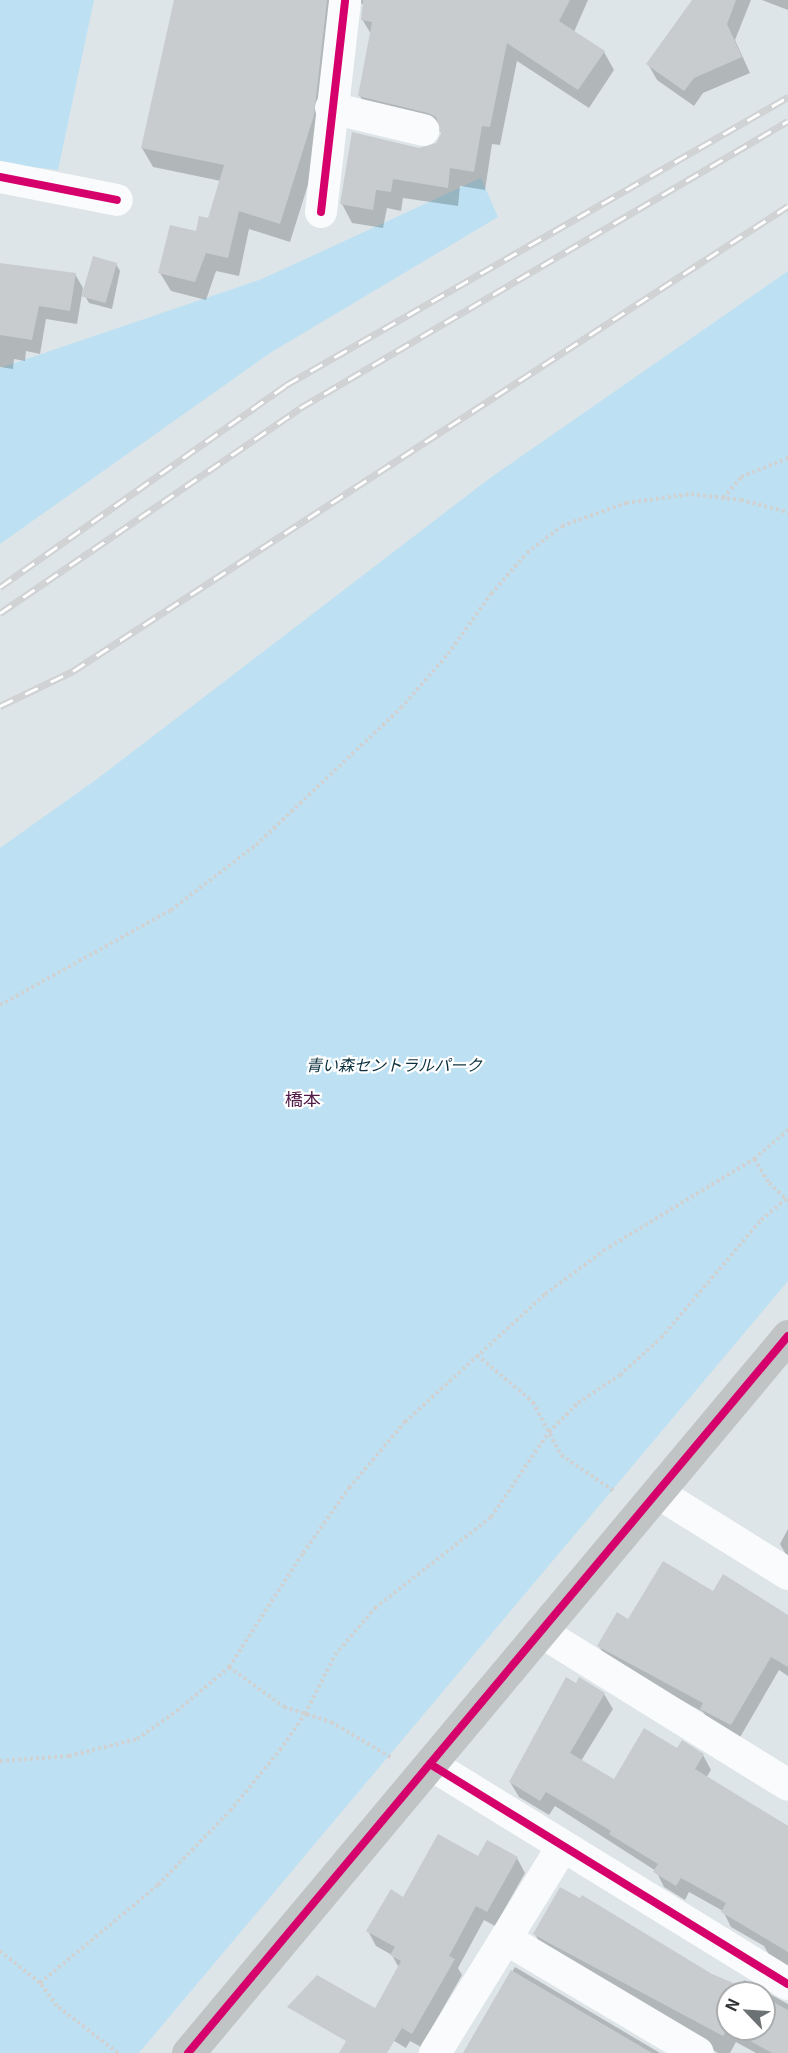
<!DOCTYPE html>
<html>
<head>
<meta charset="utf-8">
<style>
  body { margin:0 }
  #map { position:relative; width:788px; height:2053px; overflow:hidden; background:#dee5e8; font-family:Georgia,"Noto Sans JP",serif }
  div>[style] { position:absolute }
  .green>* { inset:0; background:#bde1f2 }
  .shadow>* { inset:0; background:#0003 }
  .building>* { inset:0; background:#c8cccf; transform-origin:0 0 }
  .path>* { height:4px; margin-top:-2px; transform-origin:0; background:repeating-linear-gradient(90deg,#d0d1d3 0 3px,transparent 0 6px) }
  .street>* { height:32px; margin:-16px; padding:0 16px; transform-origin:16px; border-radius:16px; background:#fafbfc }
  .secondary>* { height:33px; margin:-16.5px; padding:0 16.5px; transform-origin:16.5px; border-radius:16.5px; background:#c0c4c5 }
  .rail>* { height:7px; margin-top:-3.5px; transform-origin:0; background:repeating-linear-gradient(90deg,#fff 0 14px,#d0d1d3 0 28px); box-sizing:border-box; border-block:2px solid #d0d1d3 }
  .cycleway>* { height:8px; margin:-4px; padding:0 4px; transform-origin:4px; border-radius:4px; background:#d6006c }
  span { translate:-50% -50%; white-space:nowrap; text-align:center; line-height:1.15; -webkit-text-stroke:4.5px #fff; paint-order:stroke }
  .park-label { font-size:16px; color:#0b313f; font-style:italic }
  .neighbourhood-label { font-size:18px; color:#4f1a47 }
  .north { position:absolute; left:716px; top:1981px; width:60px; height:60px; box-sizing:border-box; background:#fff; border:2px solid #acadae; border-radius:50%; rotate:295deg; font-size:16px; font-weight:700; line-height:24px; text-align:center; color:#2f3335 }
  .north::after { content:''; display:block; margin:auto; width:21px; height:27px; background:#6c7174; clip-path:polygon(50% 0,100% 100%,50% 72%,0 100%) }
</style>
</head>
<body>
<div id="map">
  <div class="green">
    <div style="clip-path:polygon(0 0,94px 0,58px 170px,0 163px)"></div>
    <div style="clip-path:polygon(481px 178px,498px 217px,270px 353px,0 544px,0 368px,262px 279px)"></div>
    <div style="clip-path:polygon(788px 271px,788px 1281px,139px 2053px,0 2053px,0 848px,97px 779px,490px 478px)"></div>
  </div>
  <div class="shadow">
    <div style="clip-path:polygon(175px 0,588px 0,574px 32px,604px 52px,614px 70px,589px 108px,517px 61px,500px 145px,492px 144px,485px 190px,460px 186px,458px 206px,403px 198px,401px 211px,387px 208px,383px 228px,352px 223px,342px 204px,419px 149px,437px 144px,442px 132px,371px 115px,360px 96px,371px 34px,362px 19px,364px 4px,348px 2px,324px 134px,290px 242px,249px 229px,239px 276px,216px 271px,206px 300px,171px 291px,160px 273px,209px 220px,221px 181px,153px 167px,142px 148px)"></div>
    <div style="clip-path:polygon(699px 0,751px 0,735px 40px,750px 73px,703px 93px,694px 106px,657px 80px,648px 64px)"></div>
    <div style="clip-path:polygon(762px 0,788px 0,788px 10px)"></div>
    <div style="clip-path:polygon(0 264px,75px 274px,83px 288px,77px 324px,46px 319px,40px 354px,26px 351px,25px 361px,14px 359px,13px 369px,0 367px)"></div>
    <div style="clip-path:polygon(116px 264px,120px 271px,112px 309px,89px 303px,85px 296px)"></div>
    <div style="clip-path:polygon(788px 1529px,788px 1558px,780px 1544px)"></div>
    <div style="clip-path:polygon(724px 1576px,788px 1616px,788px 1676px,779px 1670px,739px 1739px,710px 1723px,703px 1712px,607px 1660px,599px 1646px,628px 1621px,714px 1593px)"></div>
    <div style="clip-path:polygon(576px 1685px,604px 1694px,613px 1709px,581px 1761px,614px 1781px,678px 1750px,703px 1755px,711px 1770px,706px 1778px,788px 1826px,788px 1971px,773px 1962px,764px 1946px,731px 1927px,723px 1911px,689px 1892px,685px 1900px,664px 1887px,656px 1871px,555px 1806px,549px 1815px,519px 1797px,510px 1782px)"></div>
    <div style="clip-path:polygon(479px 1858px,517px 1858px,525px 1873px,495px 1926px,484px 1920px,458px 1968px,462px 1975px,421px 2047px,410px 2041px,406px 2048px,379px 2032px,399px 1968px,392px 1955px,376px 1946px,368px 1931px,404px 1899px)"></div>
    <div style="clip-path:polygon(evenodd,535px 1934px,712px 1975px,740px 1987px,744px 1980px,788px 2004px,788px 2053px,756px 2053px,736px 2042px,730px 2053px,718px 2053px,543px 1949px,535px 1934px,728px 1993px,764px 1993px,764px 2029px,728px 2029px,728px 1993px)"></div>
    <div style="clip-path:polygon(515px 1967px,660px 2053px,465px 2053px)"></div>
  </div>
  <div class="building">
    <div style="clip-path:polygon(174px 0,327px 0,314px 115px,280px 224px,239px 211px,228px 258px,206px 253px,195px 282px,158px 273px,170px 225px,196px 231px,199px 216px,208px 218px,224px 165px,141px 148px)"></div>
    <div style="clip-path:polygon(363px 0,570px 0,559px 21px,605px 51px,578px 90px,507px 43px,490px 127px,482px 126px,474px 172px,450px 168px,448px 188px,393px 179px,391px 192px,376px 190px,373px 210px,340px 204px,352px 132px,419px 148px,436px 143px,441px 134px,436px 117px,428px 113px,358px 96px,372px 22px,361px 20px)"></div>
    <div style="clip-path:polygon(692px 0,736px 0,727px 24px,742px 57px,694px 78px,684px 91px,646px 64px)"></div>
    <div style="left:93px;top:256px;width:25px;height:42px;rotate:16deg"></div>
    <div style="clip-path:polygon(0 263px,76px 273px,70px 311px,39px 306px,32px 340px,0 335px)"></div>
    <div style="clip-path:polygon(663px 1561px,713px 1591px,723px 1574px,788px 1615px,788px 1667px,771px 1657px,731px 1725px,700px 1709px,703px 1703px,597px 1646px,617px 1612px,628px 1619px)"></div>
    <div style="clip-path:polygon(566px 1677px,576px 1683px,579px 1677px,605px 1693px,570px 1753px,614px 1779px,644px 1728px,677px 1748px,682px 1740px,704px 1754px,695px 1769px,788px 1826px,788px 1952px,721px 1912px,726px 1903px,681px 1878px,676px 1886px,653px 1872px,658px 1864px,609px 1834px,611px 1831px,546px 1792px,540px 1801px,509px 1782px)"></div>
    <div style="clip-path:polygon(438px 1834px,478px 1856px,487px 1840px,518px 1857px,487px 1912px,476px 1906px,449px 1956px,455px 1959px,412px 2034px,402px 2028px,387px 2053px,339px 2053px,346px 2041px,287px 2007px,317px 1975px,375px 2008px,401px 1961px,390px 1955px,395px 1947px,366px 1931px,391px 1889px,403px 1897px)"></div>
    <div style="clip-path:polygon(560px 1887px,580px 1898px,582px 1895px,712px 1974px,757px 1993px,728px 1993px,728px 2028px,723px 2036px,549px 1943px,533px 1934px)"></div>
    <div style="clip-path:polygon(511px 1970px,652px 2053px,463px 2053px)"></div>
    <div style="clip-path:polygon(764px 1997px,788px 2010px,788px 2053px,772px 2053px,729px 2029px,764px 2029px)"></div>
  </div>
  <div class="path">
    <div style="left:723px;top:498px;width:28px;rotate:-49deg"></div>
    <div style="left:741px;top:477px;width:51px;rotate:-22deg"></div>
    <div style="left:0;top:1005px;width:196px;rotate:-29.1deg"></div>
    <div style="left:171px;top:910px;width:107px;rotate:-37.4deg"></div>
    <div style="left:256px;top:845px;width:199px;rotate:-43.4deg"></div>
    <div style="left:401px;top:708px;width:72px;rotate:-49deg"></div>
    <div style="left:448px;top:654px;width:74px;rotate:-54.4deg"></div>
    <div style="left:491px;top:594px;width:55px;rotate:-48.7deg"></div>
    <div style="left:527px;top:553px;width:44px;rotate:-37.6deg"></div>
    <div style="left:562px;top:526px;width:68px;rotate:-19.8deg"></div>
    <div style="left:626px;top:503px;width:66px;rotate:-7.9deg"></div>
    <div style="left:691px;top:494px;width:50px;rotate:6.8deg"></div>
    <div style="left:741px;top:500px;width:49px;rotate:14.3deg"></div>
    <div style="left:754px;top:1159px;width:28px;rotate:58deg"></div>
    <div style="left:769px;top:1183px;width:26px;rotate:43deg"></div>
    <div style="left:477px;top:1355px;width:73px;rotate:40deg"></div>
    <div style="left:533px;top:1402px;width:60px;rotate:62.2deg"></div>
    <div style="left:561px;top:1455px;width:64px;rotate:34.2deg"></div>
    <div style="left:229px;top:1667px;width:68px;rotate:36deg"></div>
    <div style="left:284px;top:1707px;width:49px;rotate:17.7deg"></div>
    <div style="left:331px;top:1722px;width:71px;rotate:30.5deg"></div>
    <div style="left:0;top:1761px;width:69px;rotate:-4.1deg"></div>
    <div style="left:69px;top:1756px;width:70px;rotate:-14deg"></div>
    <div style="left:137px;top:1739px;width:49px;rotate:-35deg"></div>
    <div style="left:177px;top:1711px;width:68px;rotate:-40.2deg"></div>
    <div style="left:229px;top:1667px;width:136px;rotate:-57deg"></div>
    <div style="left:303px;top:1553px;width:80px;rotate:-54.7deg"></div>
    <div style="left:349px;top:1488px;width:87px;rotate:-49.7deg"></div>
    <div style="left:405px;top:1422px;width:190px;rotate:-42.4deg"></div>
    <div style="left:545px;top:1294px;width:79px;rotate:-36.3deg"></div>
    <div style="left:609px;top:1247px;width:170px;rotate:-31.3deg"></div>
    <div style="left:754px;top:1159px;width:45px;rotate:-40.5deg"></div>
    <div style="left:0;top:1951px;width:51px;rotate:38.7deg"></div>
    <div style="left:118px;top:2053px;width:77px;rotate:-142.4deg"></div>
    <div style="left:57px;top:2006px;width:29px;rotate:-126deg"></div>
    <div style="left:40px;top:1983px;width:153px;rotate:-39.7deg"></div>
    <div style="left:158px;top:1885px;width:103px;rotate:-45.8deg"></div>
    <div style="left:230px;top:1811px;width:79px;rotate:-50.7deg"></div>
    <div style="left:280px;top:1750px;width:44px;rotate:-55.2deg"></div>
    <div style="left:305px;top:1714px;width:66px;rotate:-63deg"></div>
    <div style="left:335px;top:1655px;width:62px;rotate:-49.6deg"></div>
    <div style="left:375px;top:1608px;width:147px;rotate:-38.1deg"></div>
    <div style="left:491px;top:1517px;width:103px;rotate:-55.7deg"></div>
    <div style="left:549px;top:1432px;width:41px;rotate:-45deg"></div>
    <div style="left:578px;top:1403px;width:50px;rotate:-33.7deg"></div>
    <div style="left:620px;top:1375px;width:55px;rotate:-42.1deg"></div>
    <div style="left:661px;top:1338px;width:155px;rotate:-49.7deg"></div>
    <div style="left:761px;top:1220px;width:33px;rotate:-40deg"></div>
  </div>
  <div class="street">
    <div style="left:331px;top:108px;width:95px;rotate:13.4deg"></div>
    <div style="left:0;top:177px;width:119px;rotate:11.1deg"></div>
    <div style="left:321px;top:212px;width:213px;rotate:-83.5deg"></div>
    <div style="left:658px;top:1493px;width:153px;rotate:31.9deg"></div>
    <div style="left:543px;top:1633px;width:288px;rotate:31.8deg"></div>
    <div style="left:430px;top:1764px;width:420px;rotate:31.6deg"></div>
    <div style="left:506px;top:1939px;width:223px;rotate:30.7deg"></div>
    <div style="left:435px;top:2053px;width:243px;rotate:-58.3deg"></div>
  </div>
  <div class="secondary">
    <div style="left:188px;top:2053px;width:935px;rotate:-50.08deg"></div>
  </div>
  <div class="rail">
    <div style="left:0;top:587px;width:350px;rotate:-35.2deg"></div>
    <div style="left:286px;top:385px;width:579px;rotate:-29.84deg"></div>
    <div style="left:0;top:613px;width:363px;rotate:-34.3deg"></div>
    <div style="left:300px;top:408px;width:566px;rotate:-30.46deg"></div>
    <div style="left:0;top:706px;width:81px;rotate:-25.6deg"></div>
    <div style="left:73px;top:671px;width:853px;rotate:-33.04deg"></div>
  </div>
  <div class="cycleway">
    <div style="left:0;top:177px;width:119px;rotate:11.1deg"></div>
    <div style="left:321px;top:212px;width:213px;rotate:-83.5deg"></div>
    <div style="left:430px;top:1764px;width:420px;rotate:31.6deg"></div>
    <div style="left:188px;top:2053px;width:935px;rotate:-50.08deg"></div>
  </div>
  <div class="park-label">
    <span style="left:394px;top:1064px">青い森セントラルパーク</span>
  </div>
  <div class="neighbourhood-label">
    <span style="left:303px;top:1098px">橋本</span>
  </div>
  <div class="north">N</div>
</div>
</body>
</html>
